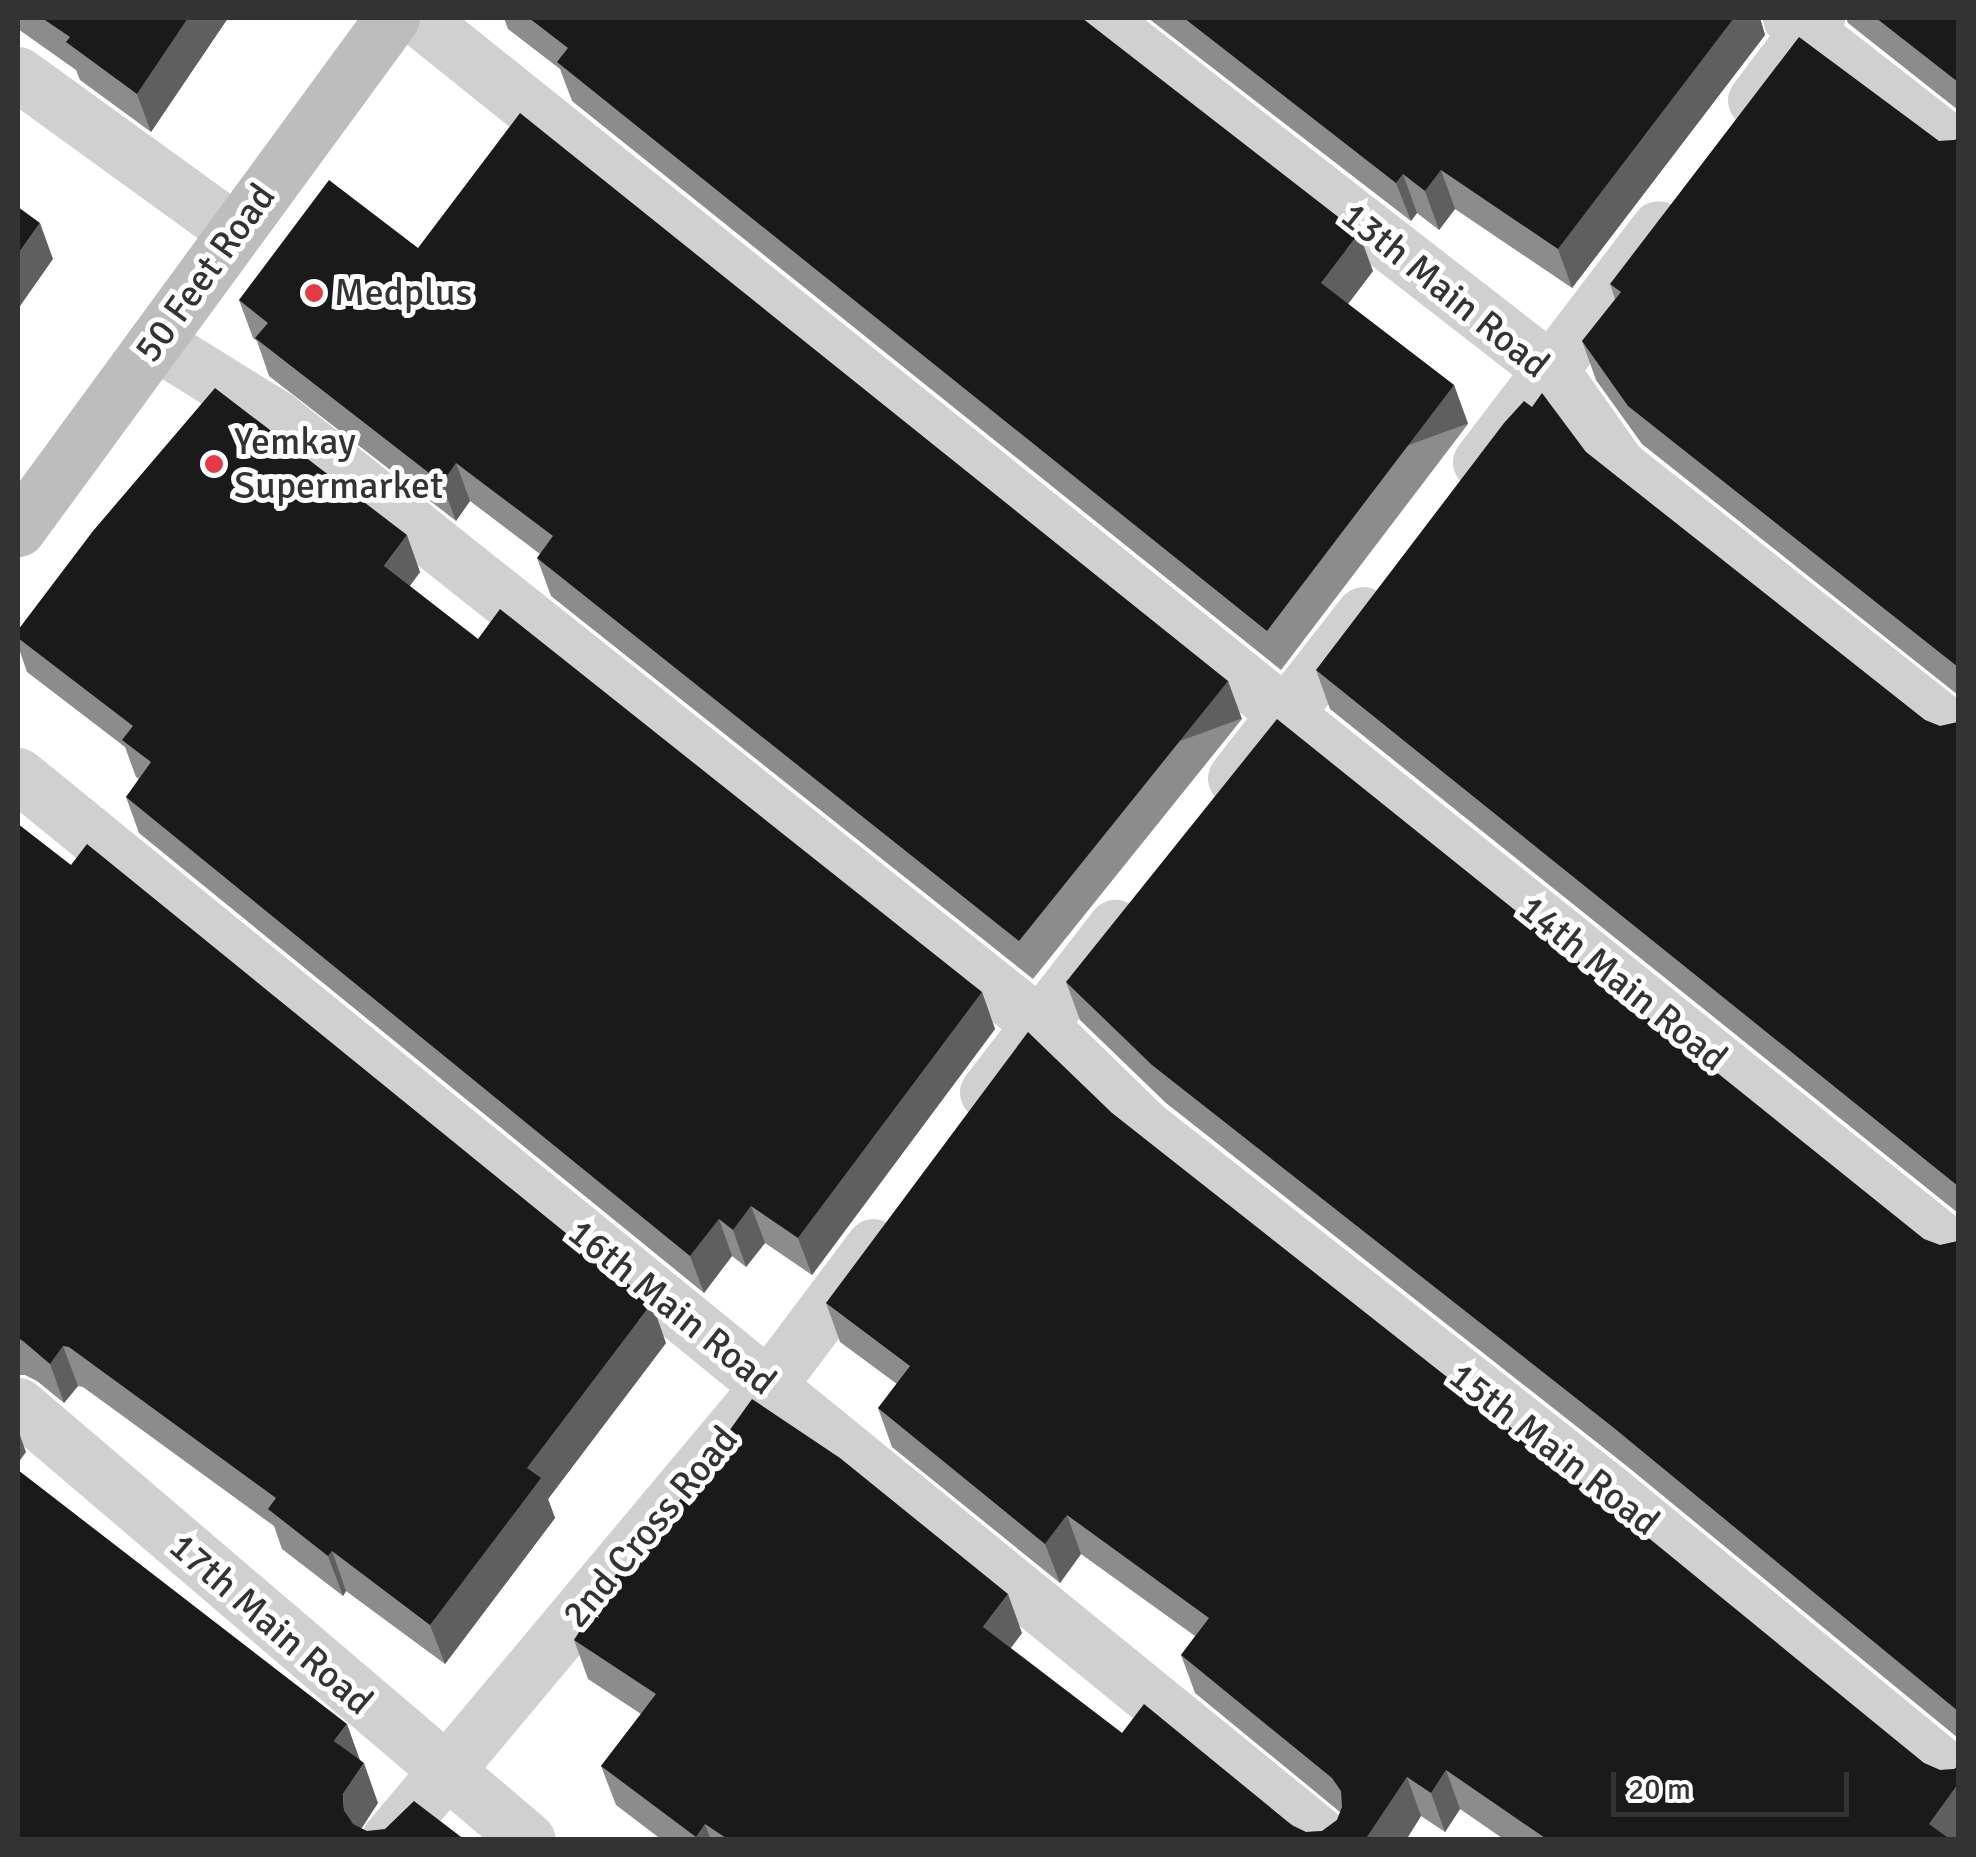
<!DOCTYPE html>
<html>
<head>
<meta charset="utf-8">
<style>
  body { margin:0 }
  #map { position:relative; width:1976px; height:1857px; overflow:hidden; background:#fff; font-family:Signika,sans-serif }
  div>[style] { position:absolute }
  .street>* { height:55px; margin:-27.5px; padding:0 27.5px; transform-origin:27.5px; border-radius:27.5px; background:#d0d0d0 }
  .secondary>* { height:55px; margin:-27.5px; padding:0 27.5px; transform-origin:27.5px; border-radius:27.5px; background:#bdbdbd }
  .wall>* { inset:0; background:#8c8c8c }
  .shaded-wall>* { inset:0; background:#5f5f5f; transform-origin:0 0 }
  .building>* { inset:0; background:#1a1a1a }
  .dots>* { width:28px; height:28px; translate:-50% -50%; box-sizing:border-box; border:5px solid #fff; border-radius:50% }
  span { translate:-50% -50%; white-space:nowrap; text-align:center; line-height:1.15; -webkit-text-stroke:10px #fff; paint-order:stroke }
  .street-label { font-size:38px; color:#333 }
  .poi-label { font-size:38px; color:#333 }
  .left { translate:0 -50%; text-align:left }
  .frame { position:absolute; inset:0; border:20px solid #333; pointer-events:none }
  .scale { position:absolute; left:1611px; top:1772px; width:238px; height:45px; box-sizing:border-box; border:5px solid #333; border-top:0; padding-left:12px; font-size:30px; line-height:35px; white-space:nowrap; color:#333; -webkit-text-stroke:8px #fff; paint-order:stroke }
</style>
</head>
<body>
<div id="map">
  <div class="street">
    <div style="left:418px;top:18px;width:1974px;rotate:38.73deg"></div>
    <div style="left:1098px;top:18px;width:574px;rotate:37.85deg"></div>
    <div style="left:1551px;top:370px;width:118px;rotate:54.7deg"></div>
    <div style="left:1619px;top:466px;width:432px;rotate:38.3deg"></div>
    <div style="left:1790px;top:18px;width:213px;rotate:37.9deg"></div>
    <div style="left:18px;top:74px;width:268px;rotate:35.9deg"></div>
    <div style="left:1755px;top:100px;width:103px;rotate:-52.9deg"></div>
    <div style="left:155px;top:342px;width:144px;rotate:31.9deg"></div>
    <div style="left:277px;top:418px;width:972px;rotate:38.48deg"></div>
    <div style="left:1038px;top:1023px;width:149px;rotate:44.2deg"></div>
    <div style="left:1145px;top:1127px;width:589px;rotate:38.17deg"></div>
    <div style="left:1608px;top:1491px;width:453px;rotate:39.4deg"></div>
    <div style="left:1480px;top:462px;width:294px;rotate:-52.7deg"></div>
    <div style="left:18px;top:775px;width:1687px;rotate:39.15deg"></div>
    <div style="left:1235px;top:778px;width:208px;rotate:-52deg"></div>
    <div style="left:987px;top:1092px;width:209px;rotate:-52.2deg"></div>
    <div style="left:18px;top:1405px;width:670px;rotate:40.46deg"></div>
    <div style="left:388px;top:1840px;width:592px;rotate:-50.07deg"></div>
    <div style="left:768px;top:1386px;width:175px;rotate:-53.1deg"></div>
  </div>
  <div class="secondary">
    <div style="left:18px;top:529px;width:633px;rotate:-53.8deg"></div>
  </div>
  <div class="wall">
    <div style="clip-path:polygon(18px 18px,228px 18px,151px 132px,80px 80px,76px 70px,18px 29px)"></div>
    <div style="clip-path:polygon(504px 18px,1082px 18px,1373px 271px,1348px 304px,1454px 385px,1468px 424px,1281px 670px,572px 101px,560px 69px,508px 29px)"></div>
    <div style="clip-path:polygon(1148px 18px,1760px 18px,1765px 35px,1572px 288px,1455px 209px,1439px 230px,1417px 213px,1411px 221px)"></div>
    <div style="clip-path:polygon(1846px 18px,1958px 18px,1958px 110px,1848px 23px)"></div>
    <div style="clip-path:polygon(1958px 137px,1958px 695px,1642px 444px,1596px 380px,1582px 341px,1615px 299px,1610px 284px,1939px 141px,1955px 140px)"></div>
    <div style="clip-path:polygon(418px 248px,1228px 681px,1242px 719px,1033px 979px,551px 596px,537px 558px,540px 554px,470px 501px,456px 521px,269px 376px,257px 341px,253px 338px,239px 300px)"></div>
    <div style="clip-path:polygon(1586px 452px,1925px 720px,1940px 726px,1958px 722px,1958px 1213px,1330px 709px,1316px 670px)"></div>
    <div style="clip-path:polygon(420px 572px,410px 586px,478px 639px,982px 992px,995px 1029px,812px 1275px,765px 1243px,746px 1267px,732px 1256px,704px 1293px,139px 833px,126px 797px,139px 779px,136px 777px,125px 747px,27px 672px,18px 646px,18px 630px)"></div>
    <div style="clip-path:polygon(18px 824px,666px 1343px,548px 1499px,555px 1518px,445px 1664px,346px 1591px,343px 1596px,282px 1549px,274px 1526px,83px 1387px,78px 1386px,64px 1403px,37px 1381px,25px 1375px,18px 1375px)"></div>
    <div style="clip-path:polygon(1066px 982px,1924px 1239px,1940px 1245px,1958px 1241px,1958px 1738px,1628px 1467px,1166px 1103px,1080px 1020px)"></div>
    <div style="clip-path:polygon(1112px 1113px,1924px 1763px,1940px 1770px,1954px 1769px,1958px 1840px,1505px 1840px,1460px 1809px,1445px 1832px,1421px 1816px,1406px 1840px,662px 1840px,616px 1805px,601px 1766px,641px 1714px,588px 1679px,574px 1640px,631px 1568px,1022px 1633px,1011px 1648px,1122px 1733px,1306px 1832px,1322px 1831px,1337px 1820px,1340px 1812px,1195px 1693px,1181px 1655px,1195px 1636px,1081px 1554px,1060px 1583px,892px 1447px,878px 1408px,897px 1384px,840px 1342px,826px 1303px)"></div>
  </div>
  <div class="shaded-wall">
    <div style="clip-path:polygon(188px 18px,228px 18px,151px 132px,137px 94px)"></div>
    <div style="clip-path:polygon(1734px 18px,1760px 18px,1765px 35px,1572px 288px,1558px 249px)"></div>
    <div style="clip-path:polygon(1441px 170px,1455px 209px,1439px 230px,1425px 191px)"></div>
    <div style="clip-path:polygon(1403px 174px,1417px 213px,1411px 221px,1396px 183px)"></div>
    <div style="clip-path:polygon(40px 223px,53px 259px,18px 309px,18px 254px)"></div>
    <div style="clip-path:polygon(1359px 233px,1373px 271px,1335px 321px,1321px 283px)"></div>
    <div style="left:1454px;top:385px;width:41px;height:309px;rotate:70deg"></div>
    <div style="clip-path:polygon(456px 463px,470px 501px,456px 521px,442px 483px)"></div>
    <div style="clip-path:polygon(407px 535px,420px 572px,397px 603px,384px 566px)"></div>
    <div style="left:1228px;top:681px;width:40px;height:334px;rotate:70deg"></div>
    <div style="clip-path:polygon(982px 992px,995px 1029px,812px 1275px,798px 1238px)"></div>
    <div style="clip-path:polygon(751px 1206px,765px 1243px,746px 1267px,733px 1230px)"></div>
    <div style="clip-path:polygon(719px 1219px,732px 1256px,704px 1293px,690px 1256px)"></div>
    <div style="clip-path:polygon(652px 1303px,666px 1343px,548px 1499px,555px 1518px,445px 1664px,430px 1625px,527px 1468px)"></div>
    <div style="clip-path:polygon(63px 1346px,78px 1386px,64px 1403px,50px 1364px)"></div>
    <div style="clip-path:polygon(18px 1430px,26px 1452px,18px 1463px)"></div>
    <div style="clip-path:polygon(1067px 1515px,1081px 1554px,1060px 1583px,1045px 1544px)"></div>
    <div style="clip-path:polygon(332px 1551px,346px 1591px,343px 1596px,328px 1556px)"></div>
    <div style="clip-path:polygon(1008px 1594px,1022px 1633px,997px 1666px,983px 1627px)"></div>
    <div style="clip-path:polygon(347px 1724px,361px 1763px,334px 1741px)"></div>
    <div style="clip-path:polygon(364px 1763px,378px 1803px,358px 1834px,344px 1810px,343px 1794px)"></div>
    <div style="clip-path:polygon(1446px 1770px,1460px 1809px,1445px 1832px,1431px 1793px)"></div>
    <div style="clip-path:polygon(1407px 1777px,1421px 1816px,1406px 1840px,1365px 1840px)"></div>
    <div style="clip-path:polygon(1958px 1784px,1958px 1840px,1935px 1840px,1929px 1824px)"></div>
    <div style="clip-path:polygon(705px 1824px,711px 1840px,696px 1840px,696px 1837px)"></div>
  </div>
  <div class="building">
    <div style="clip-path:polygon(42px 18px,188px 18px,137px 94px,66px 42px,70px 37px)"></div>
    <div style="clip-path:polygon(529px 18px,1082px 18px,1359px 233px,1321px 283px,1454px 385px,1267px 631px,557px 62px,568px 48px)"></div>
    <div style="clip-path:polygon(1184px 18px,1734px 18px,1558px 249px,1441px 170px,1425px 191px,1403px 174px,1396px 183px)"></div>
    <div style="clip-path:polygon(1876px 18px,1958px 18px,1958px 82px)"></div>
    <div style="clip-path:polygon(1799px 37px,1939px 141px,1955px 140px,1958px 137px,1958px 667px,1628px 406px,1582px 341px,1621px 292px,1610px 284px)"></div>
    <div style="clip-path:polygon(520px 113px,1228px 681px,1019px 941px,537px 558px,553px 536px,456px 463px,442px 483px,255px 338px,268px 323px,239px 300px,329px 180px,418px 248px)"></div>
    <div style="clip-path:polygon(18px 207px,40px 223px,18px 254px)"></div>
    <div style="clip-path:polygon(215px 388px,407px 535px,384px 566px,478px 639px,500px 609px,982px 992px,798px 1238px,751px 1206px,733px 1230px,719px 1219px,690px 1256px,126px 797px,151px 762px,122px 740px,133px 726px,18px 638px,18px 630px,93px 531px)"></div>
    <div style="clip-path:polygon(1542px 393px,1586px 452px,1925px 720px,1940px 726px,1958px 722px,1958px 1186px,1316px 670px,1504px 423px,1524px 401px,1532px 407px)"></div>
    <div style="clip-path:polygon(1277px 719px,1924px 1239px,1940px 1245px,1958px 1241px,1958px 1711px,1614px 1428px,1152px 1065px,1066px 982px)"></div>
    <div style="clip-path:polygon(18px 824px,71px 865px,87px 844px,652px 1303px,527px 1468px,541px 1478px,430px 1625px,332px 1551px,328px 1556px,268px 1509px,276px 1498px,69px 1347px,63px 1346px,50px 1364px,23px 1341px,18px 1338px)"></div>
    <div style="clip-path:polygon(1028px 1032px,1112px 1113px,1574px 1477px,1924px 1763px,1940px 1770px,1954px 1769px,1958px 1766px,1958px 1784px,1929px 1824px,1951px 1840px,1548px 1840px,1446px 1770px,1431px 1793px,1407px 1777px,1365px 1840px,729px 1840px,705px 1824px,696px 1837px,601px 1766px,656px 1694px,574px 1640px,623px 1563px,631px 1568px,752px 1399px,840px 1458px,1008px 1594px,983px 1627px,1122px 1733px,1144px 1704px,1293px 1826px,1306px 1832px,1322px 1831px,1337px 1820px,1342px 1807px,1341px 1791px,1332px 1778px,1181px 1655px,1209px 1618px,1067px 1515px,1045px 1544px,878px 1408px,910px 1366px,826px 1303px)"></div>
    <div style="clip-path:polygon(18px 1470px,347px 1724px,334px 1741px,364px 1763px,343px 1794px,344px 1810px,353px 1824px,367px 1831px,385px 1829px,414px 1801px,465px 1840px,18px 1840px)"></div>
  </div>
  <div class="dots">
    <div style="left:314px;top:293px;background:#e63946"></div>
    <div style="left:214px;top:464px;background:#e63946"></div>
  </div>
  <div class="street-label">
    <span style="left:205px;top:273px;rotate:-54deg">50 Feet Road</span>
    <span style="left:1445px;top:290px;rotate:39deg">13th Main Road</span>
    <span style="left:1623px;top:983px;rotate:39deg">14th Main Road</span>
    <span style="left:672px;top:1307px;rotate:39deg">16th Main Road</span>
    <span style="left:1554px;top:1449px;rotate:38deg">15th Main Road</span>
    <span style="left:650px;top:1527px;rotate:-50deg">2nd Cross Road</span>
    <span style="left:271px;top:1624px;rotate:41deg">17th Main Road</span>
  </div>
  <div class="poi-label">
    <span class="left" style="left:334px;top:293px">Medplus</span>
    <span class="left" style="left:234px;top:464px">Yemkay<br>Supermarket</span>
  </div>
  <div class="frame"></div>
  <div class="scale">20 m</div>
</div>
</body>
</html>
